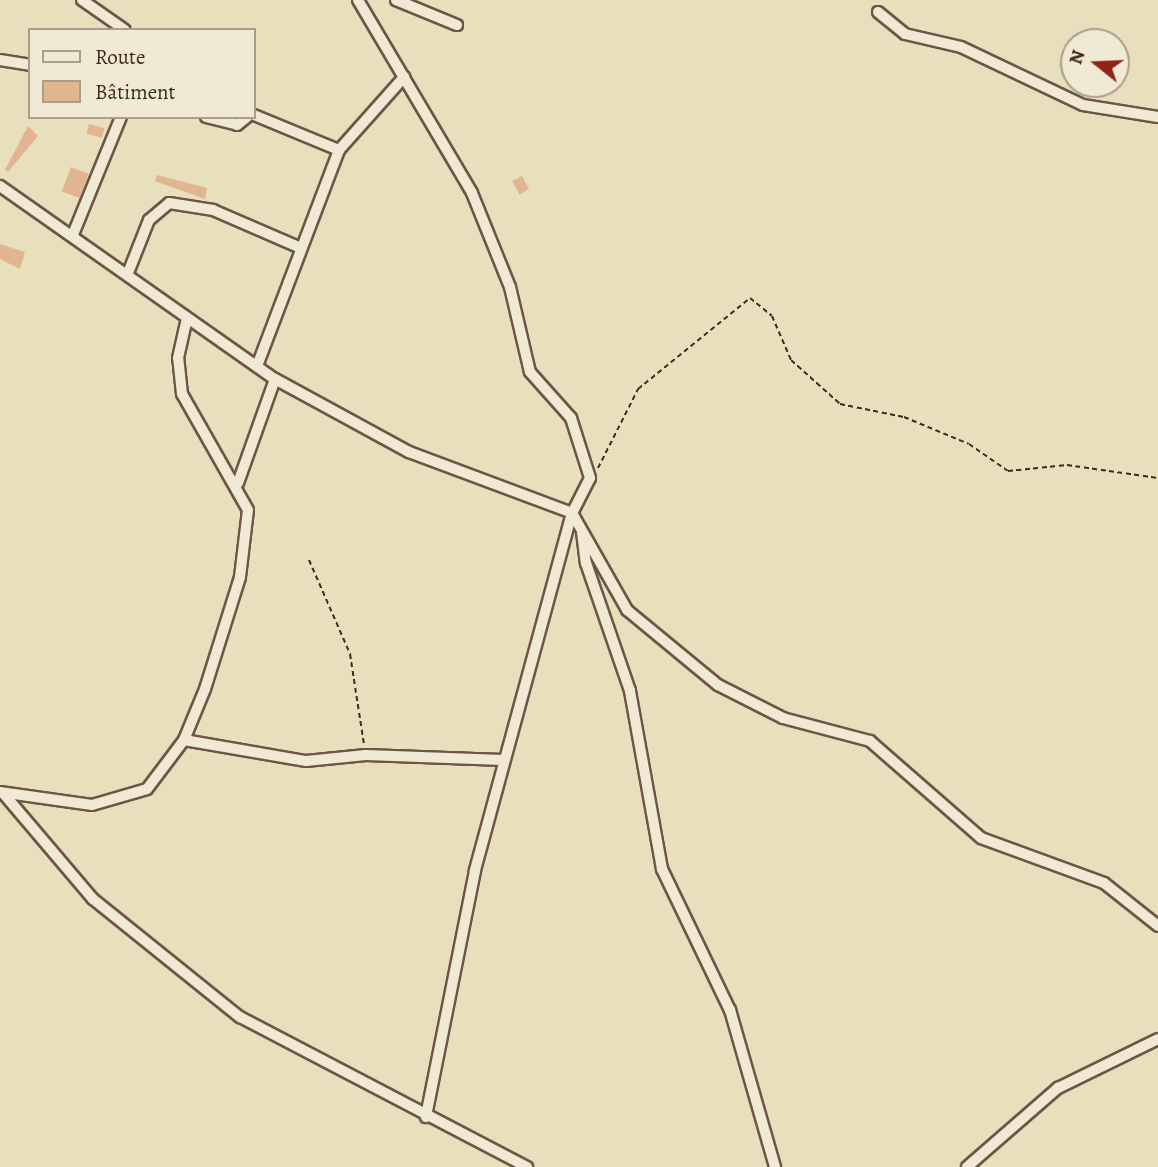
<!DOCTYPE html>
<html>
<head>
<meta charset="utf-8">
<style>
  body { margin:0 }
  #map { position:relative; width:1158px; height:1167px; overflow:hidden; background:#e8dfbd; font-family:Alegreya,serif }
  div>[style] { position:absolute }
  .building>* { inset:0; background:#e2b591; transform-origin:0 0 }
  .path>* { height:2px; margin-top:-1px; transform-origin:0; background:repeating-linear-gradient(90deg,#412a1a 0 5px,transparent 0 8.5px) }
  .roads { filter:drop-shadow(2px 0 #6b5743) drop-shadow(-2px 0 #6b5743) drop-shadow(0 2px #6b5743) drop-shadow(0 -2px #6b5743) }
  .minor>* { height:10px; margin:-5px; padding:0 5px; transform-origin:5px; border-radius:5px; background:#f0ead4 }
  span { translate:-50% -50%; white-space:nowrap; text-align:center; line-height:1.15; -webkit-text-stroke:5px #f0ead4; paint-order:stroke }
  .legend { position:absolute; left:28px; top:28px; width:228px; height:91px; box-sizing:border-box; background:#f0ead4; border:2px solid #aa9d8a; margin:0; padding:9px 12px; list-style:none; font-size:21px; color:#412a1a }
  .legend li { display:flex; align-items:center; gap:14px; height:35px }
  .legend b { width:35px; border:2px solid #aa9d8a }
  .north { position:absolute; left:1060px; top:28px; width:70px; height:70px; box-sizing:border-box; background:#f0ead4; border:2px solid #aa9d8a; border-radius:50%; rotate:288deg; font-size:19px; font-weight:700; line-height:28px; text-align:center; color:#412a1a }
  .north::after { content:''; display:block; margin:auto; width:24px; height:32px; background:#8f2418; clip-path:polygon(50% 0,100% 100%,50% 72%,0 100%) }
</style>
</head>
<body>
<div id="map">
  <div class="building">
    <div style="left:89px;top:124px;width:16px;height:10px;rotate:15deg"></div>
    <div style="clip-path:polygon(28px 126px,38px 136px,8px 172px,5px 170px)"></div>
    <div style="left:71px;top:167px;width:19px;height:26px;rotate:21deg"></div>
    <div style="clip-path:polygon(157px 175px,207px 188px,205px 199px,155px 181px)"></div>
    <div style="left:522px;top:176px;width:15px;height:11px;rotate:62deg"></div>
    <div style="clip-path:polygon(0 244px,25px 252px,20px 269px,0 259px)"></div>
  </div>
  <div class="path">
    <div style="left:598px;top:468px;width:89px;rotate:-63.1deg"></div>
    <div style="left:638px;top:389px;width:144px;rotate:-39.1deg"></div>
    <div style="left:750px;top:298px;width:28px;rotate:39deg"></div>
    <div style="left:772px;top:316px;width:48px;rotate:66.6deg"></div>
    <div style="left:791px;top:360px;width:66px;rotate:41.9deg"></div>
    <div style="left:840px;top:404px;width:65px;rotate:11.5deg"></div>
    <div style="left:904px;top:417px;width:70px;rotate:22.6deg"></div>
    <div style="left:969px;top:444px;width:47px;rotate:34.7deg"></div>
    <div style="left:1008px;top:471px;width:59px;rotate:-5.8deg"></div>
    <div style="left:1067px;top:465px;width:92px;rotate:8.1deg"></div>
    <div style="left:309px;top:560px;width:103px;rotate:66.4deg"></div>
    <div style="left:350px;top:654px;width:91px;rotate:81.2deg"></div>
  </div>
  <div class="roads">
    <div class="minor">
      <div style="left:82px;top:0;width:52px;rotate:34.9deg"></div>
      <div style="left:358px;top:0;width:224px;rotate:59.4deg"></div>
      <div style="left:472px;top:193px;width:101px;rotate:68deg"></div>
      <div style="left:510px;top:287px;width:87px;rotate:76.8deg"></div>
      <div style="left:530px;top:372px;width:62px;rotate:48.3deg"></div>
      <div style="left:571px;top:418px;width:63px;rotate:72.4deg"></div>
      <div style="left:590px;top:478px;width:39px;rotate:117deg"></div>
      <div style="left:572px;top:513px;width:371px;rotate:105.2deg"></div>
      <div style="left:475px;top:871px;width:251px;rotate:101.3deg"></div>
      <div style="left:396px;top:0;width:66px;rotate:22.3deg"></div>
      <div style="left:878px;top:12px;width:35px;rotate:39deg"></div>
      <div style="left:905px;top:34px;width:57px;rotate:13.1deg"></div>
      <div style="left:961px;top:47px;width:135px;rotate:25.4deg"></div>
      <div style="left:1083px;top:105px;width:76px;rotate:9.1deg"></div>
      <div style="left:0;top:60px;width:30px;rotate:9deg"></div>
      <div style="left:254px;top:115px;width:92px;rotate:22.4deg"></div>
      <div style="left:206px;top:117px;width:32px;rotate:14deg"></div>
      <div style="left:237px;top:125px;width:13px;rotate:-39deg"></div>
      <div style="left:0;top:186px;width:336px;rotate:35.1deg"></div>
      <div style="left:275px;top:379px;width:153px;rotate:28.6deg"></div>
      <div style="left:409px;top:452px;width:174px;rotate:20.5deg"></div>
      <div style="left:572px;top:513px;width:112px;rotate:60.4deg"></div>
      <div style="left:627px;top:610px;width:118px;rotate:39.5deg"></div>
      <div style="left:718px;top:685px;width:73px;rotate:26.9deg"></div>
      <div style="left:783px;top:718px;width:90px;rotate:14.8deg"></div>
      <div style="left:870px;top:741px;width:147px;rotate:41.1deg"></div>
      <div style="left:981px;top:838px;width:131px;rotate:20.1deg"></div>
      <div style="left:1104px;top:883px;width:69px;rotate:38.5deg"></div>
      <div style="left:74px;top:232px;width:124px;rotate:-67.8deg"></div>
      <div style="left:128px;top:273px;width:57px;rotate:-68.4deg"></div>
      <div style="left:149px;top:220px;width:26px;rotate:-40deg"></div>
      <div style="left:169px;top:203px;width:45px;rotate:9deg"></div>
      <div style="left:213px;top:210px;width:96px;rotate:23.4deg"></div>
      <div style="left:257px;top:366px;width:231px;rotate:-69.2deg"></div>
      <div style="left:339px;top:150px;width:98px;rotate:-48.3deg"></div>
      <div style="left:238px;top:483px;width:110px;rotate:-70.4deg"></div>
      <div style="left:582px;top:532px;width:31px;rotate:83deg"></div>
      <div style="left:586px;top:563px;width:135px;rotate:71deg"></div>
      <div style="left:630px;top:691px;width:181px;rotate:79.8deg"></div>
      <div style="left:662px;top:869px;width:157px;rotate:64.3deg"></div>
      <div style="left:730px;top:1010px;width:163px;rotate:74deg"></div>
      <div style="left:184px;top:740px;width:124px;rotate:9.8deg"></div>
      <div style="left:306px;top:761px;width:60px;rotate:-5.7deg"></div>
      <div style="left:366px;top:755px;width:137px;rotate:2.1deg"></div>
      <div style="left:0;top:792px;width:93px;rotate:8deg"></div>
      <div style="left:92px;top:805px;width:57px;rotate:-16.2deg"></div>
      <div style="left:147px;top:789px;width:61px;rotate:-52.9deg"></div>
      <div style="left:184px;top:740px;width:55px;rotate:-67.6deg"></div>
      <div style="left:205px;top:689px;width:117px;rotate:-72.6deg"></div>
      <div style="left:240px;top:577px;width:67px;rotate:-83.2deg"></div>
      <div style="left:248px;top:510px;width:133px;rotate:-119.6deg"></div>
      <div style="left:182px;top:394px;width:36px;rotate:-96deg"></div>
      <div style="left:178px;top:358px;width:41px;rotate:-77.3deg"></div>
      <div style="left:3px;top:793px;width:139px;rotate:49.7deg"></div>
      <div style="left:93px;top:899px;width:189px;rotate:38.8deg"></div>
      <div style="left:240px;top:1017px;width:324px;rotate:27.6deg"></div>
      <div style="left:967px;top:1167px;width:121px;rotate:-41deg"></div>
      <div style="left:1058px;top:1088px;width:111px;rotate:-26.1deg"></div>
    </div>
  </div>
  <ul class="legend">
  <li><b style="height:9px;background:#f0ead4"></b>Route</li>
  <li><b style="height:19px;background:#e2b591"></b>Bâtiment</li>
  </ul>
  <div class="north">N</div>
</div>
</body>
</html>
